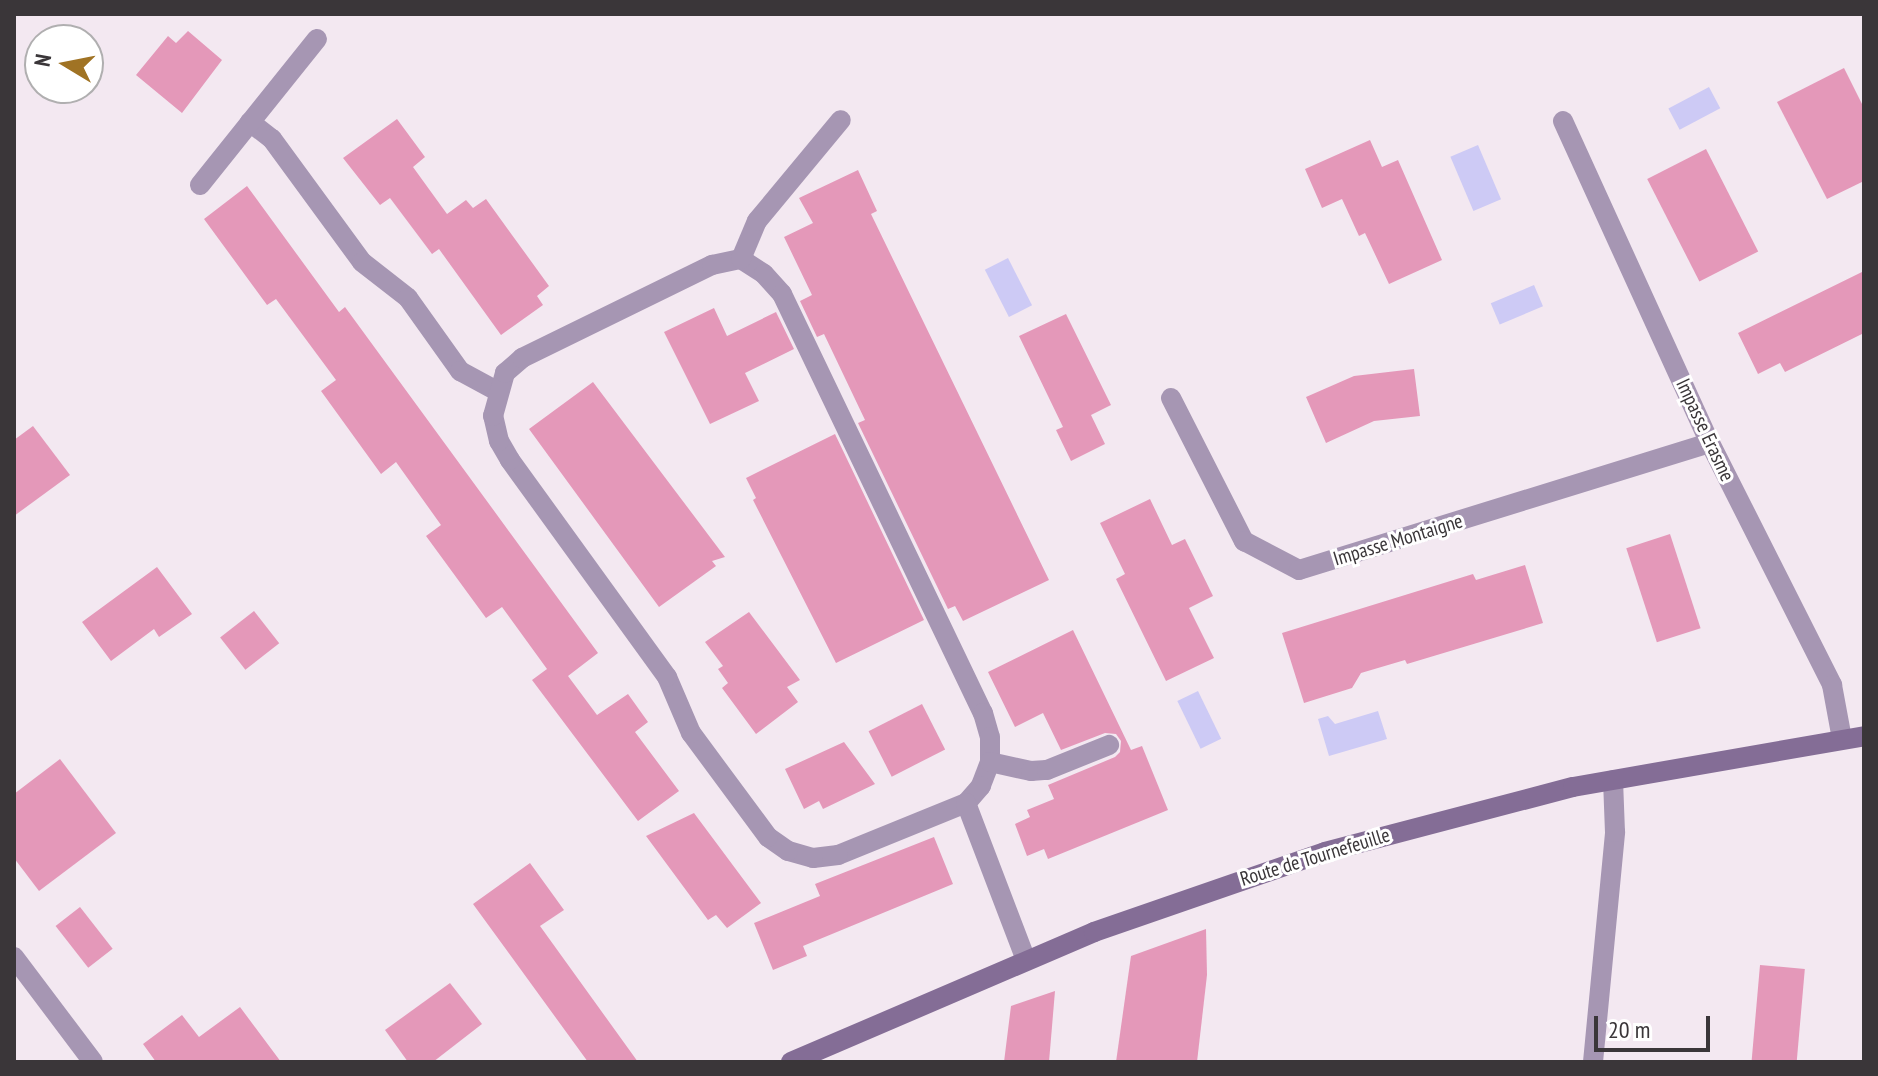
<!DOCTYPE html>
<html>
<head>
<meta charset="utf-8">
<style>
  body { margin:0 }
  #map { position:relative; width:1878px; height:1076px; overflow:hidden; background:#f3e8f1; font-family:"PT Sans Narrow",sans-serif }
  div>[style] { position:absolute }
  .water>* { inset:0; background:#cdcaf5; transform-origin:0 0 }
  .building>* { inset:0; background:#e498b9; transform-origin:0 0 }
  .lane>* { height:20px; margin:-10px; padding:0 10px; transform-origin:10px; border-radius:10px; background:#a696b3 }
  .street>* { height:20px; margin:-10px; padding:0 10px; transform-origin:10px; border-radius:10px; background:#a696b3 }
  .secondary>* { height:20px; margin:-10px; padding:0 10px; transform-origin:10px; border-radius:10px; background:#846d96 }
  span { translate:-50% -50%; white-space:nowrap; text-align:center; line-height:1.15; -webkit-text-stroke:6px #fff; paint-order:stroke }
  .street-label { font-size:20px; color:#3a3639 }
  .frame { position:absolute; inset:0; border:16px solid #3a3639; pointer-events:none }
  .north { position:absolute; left:24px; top:24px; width:80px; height:80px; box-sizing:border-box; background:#fff; border:2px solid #b0afb0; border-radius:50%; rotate:280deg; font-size:22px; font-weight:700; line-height:32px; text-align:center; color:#3a3639 }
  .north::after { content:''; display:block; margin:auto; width:28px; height:36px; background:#a07324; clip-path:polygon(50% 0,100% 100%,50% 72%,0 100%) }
  .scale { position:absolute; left:1594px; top:1016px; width:116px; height:36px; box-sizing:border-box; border:4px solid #3a3639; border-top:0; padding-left:10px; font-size:24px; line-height:28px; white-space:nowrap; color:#3a3639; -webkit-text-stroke:6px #fff; paint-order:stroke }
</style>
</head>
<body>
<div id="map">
  <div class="water">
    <div style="left:1709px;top:87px;width:24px;height:46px;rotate:62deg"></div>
    <div style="left:1478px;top:145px;width:59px;height:30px;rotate:67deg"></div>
    <div style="left:1008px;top:258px;width:53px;height:26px;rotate:63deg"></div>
    <div style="left:1534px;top:285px;width:23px;height:47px;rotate:67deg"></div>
    <div style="left:1198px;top:691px;width:53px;height:23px;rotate:64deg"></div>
    <div style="clip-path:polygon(1378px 711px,1387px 739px,1329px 756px,1318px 719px,1328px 716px,1335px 724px)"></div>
  </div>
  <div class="building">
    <div style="clip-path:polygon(188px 31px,222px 60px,182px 113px,136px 75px,168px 36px,176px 43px)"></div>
    <div style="clip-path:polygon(1844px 68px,1864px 108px,1864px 181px,1827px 199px,1777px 102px)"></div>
    <div style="clip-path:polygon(397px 119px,425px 157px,413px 167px,447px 214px,466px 200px,473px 208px,486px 199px,549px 286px,537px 296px,543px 305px,501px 335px,439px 249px,432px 254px,390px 198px,380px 205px,343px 158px)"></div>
    <div style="clip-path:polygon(1370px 140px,1382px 167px,1398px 160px,1442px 260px,1389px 284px,1365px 233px,1359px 236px,1342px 199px,1322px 208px,1305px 169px)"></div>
    <div style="left:1706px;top:149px;width:115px;height:66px;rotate:63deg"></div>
    <div style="clip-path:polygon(858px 170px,877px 211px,871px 214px,1049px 580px,963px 621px,955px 606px,948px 609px,858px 423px,865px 420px,824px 334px,817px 337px,800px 301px,812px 295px,784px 237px,813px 223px,799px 198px)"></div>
    <div style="clip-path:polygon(247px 186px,339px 312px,345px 307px,598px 653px,568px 676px,597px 715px,628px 694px,648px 722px,635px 732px,679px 791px,638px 821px,532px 680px,547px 669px,502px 607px,486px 618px,426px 536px,441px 525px,396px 462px,381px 474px,321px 391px,336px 380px,276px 299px,267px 305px,204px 219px)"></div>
    <div style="clip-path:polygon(1864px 271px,1864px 333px,1785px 372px,1780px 363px,1758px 374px,1738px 333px)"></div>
    <div style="clip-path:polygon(714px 308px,727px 336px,776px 312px,794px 349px,745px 373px,759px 401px,710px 424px,664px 332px)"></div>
    <div style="clip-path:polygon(1066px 314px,1111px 405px,1091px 415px,1105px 444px,1071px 461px,1056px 430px,1063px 427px,1019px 336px)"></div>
    <div style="clip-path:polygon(1414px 369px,1420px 416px,1374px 421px,1326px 443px,1306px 397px,1354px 376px)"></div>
    <div style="clip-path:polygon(593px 382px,725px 557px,712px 561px,716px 566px,659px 607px,529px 429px)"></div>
    <div style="clip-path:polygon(33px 426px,70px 475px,14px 516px,14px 440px)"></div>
    <div style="clip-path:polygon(835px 434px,924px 620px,836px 663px,753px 500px,756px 498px,746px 478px)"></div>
    <div style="clip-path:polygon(1150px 499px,1172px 545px,1185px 539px,1213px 596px,1189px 608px,1214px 658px,1166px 681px,1116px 579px,1125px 574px,1100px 523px)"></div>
    <div style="left:1670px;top:534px;width:99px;height:46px;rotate:72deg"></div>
    <div style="clip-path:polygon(1525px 565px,1543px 623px,1407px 664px,1405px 660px,1361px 673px,1352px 688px,1304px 703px,1282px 633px,1473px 574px,1476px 580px)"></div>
    <div style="clip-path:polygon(157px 567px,192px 614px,159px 637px,154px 629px,111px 661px,82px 622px)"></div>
    <div style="left:254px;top:611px;width:41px;height:43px;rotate:52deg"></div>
    <div style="clip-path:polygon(749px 612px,800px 680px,787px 687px,798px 702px,756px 734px,722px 688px,728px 683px,718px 669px,723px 666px,705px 642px)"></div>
    <div style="clip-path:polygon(1073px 630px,1131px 750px,1142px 746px,1168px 810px,1048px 859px,1044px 849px,1027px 856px,1015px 824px,1030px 817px,1027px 810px,1054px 799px,1048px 785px,1115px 757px,1120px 752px,1121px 741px,1116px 734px,1105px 733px,1061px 750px,1043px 713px,1015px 727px,988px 672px)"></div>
    <div style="left:922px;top:704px;width:51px;height:60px;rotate:63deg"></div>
    <div style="clip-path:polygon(844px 742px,875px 784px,823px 809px,819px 801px,804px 809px,785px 769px)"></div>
    <div style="clip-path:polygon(60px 759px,116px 833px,39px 891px,14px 858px,14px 794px)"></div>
    <div style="clip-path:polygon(694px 813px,761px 903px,727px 928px,716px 915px,708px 920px,646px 836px)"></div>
    <div style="clip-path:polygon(934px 837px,953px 884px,803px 946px,807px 956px,773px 970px,754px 923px,820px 896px,815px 884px)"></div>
    <div style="clip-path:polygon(530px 863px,564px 910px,540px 926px,638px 1062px,588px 1062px,473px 904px)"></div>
    <div style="left:80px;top:907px;width:53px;height:31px;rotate:52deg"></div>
    <div style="clip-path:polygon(1206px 929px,1207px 975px,1197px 1062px,1116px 1062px,1131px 956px)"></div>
    <div style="left:1760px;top:965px;width:45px;height:97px;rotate:5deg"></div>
    <div style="clip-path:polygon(450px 983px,482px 1024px,433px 1062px,408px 1062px,385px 1030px)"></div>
    <div style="clip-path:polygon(1055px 991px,1049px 1062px,1004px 1062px,1011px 1006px)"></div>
    <div style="clip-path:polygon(240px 1007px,281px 1062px,156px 1062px,143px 1044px,182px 1015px,199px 1037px)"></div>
  </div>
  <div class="lane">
    <div style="left:250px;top:122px;width:28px;rotate:38deg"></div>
    <div style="left:272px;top:139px;width:152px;rotate:53.8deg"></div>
    <div style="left:362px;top:262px;width:58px;rotate:38deg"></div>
    <div style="left:408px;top:298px;width:90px;rotate:54.5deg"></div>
    <div style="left:460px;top:371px;width:42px;rotate:28.4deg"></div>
    <div style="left:200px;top:185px;width:187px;rotate:-51.3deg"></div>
    <div style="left:741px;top:259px;width:27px;rotate:33deg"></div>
    <div style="left:764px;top:274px;width:27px;rotate:48deg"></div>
    <div style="left:782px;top:294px;width:465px;rotate:64.4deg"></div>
    <div style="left:983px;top:713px;width:25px;rotate:74deg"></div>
    <div style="left:990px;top:737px;width:25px;rotate:90deg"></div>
    <div style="left:990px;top:762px;width:26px;rotate:111deg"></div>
    <div style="left:981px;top:786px;width:23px;rotate:131deg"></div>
    <div style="left:966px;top:803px;width:138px;rotate:157.9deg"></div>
    <div style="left:838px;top:855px;width:25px;rotate:173deg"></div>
    <div style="left:813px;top:858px;width:26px;rotate:-164deg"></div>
    <div style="left:788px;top:851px;width:24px;rotate:-145deg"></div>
    <div style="left:768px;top:837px;width:129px;rotate:-126.5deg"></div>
    <div style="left:691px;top:733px;width:61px;rotate:-113.2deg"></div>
    <div style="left:667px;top:677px;width:268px;rotate:-125.9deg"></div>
    <div style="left:510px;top:460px;width:22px;rotate:-120deg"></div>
    <div style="left:499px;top:441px;width:26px;rotate:-103deg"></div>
    <div style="left:493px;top:416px;width:45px;rotate:-74.4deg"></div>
    <div style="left:505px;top:373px;width:23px;rotate:-41deg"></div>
    <div style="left:522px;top:358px;width:212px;rotate:-26.1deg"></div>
    <div style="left:712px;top:265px;width:30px;rotate:-12deg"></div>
    <div style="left:741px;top:259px;width:41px;rotate:-67.2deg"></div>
    <div style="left:757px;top:221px;width:131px;rotate:-50.3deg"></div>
    <div style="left:990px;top:762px;width:42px;rotate:12.4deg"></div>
    <div style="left:1031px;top:771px;width:16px;rotate:-4deg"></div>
    <div style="left:1047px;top:770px;width:67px;rotate:-22deg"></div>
    <div style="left:966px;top:803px;width:168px;rotate:69.1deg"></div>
    <div style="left:1593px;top:1062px;width:231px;rotate:-84.5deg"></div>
    <div style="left:1615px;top:832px;width:52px;rotate:-92.2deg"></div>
  </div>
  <div class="street">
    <div style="left:1563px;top:121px;width:354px;rotate:65.5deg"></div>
    <div style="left:1710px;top:443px;width:271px;rotate:63.2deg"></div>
    <div style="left:1832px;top:685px;width:55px;rotate:79.5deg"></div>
    <div style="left:1171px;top:398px;width:161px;rotate:63deg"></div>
    <div style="left:1244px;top:541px;width:62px;rotate:27.8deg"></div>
    <div style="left:1299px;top:570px;width:430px;rotate:-17.2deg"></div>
    <div style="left:14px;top:957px;width:131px;rotate:53deg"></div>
  </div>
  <div class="secondary">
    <div style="left:791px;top:1062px;width:330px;rotate:-23.2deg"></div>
    <div style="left:1094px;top:932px;width:244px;rotate:-19.1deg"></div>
    <div style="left:1325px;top:852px;width:256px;rotate:-14.7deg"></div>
    <div style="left:1573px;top:787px;width:295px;rotate:-9.9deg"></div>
  </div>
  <div class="street-label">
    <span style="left:1705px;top:430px;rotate:65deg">Impasse Erasme</span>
    <span style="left:1398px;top:540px;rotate:-17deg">Impasse Montaigne</span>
    <span style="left:1315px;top:857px;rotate:-17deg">Route de Tournefeuille</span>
  </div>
  <div class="frame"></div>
  <div class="north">N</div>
  <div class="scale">20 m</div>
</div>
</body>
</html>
